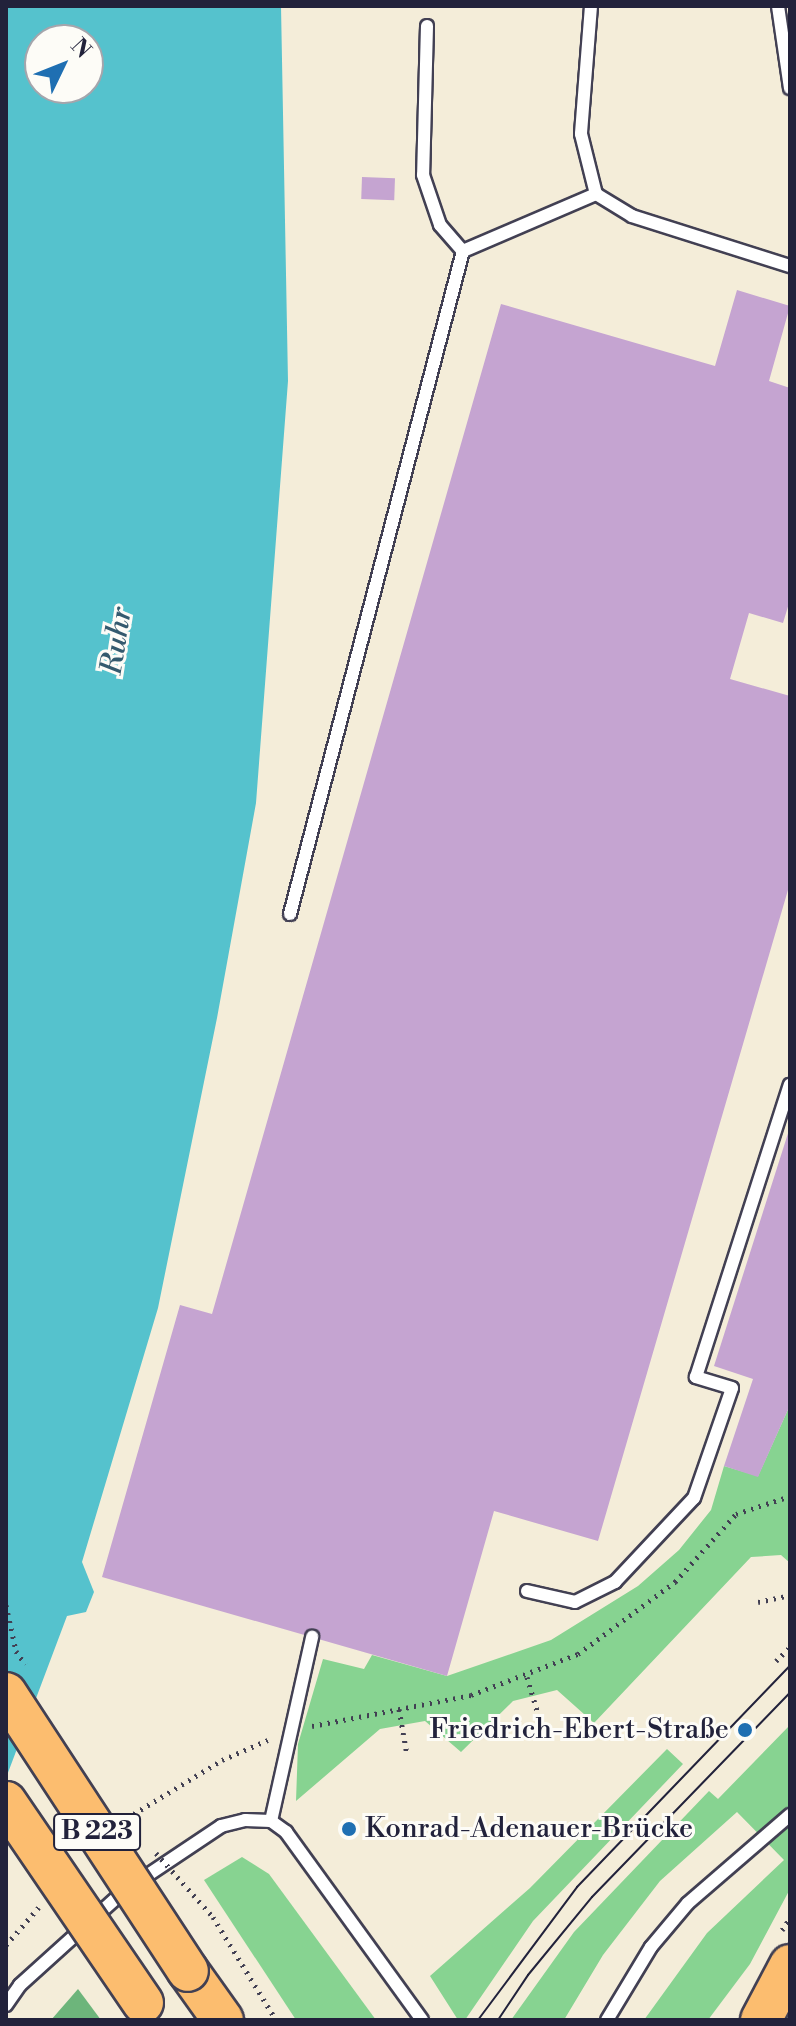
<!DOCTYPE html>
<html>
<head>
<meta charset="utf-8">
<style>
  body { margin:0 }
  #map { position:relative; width:796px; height:2026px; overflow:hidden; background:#f4edd9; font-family:"Libre Bodoni",serif }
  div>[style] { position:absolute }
  .green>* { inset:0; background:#87d391 }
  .forest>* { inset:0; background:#6db57b }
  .water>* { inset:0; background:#55c2cd }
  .building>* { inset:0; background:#c5a4d1; transform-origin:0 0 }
  .path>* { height:5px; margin-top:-2.5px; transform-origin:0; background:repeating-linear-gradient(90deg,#424053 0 2px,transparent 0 8px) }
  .roads { filter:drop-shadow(2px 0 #424053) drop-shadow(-2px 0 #424053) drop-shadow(0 2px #424053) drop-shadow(0 -2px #424053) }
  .lane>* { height:12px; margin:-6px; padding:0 6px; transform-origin:6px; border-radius:6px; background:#fff }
  .primary>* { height:40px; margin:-20px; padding:0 20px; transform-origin:20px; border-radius:20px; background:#fcbd6f }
  .tram>* { height:2px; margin:-1px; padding:0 1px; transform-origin:1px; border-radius:1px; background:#22223b }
  .path-bridge>* { height:5px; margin-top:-2.5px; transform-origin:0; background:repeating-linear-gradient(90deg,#424053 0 2px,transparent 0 8px) }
  .bridges { filter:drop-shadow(2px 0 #424053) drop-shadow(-2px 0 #424053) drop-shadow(0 2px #424053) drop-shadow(0 -2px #424053) }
  .primary-bridge>* { height:40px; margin:-20px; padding:0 20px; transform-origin:20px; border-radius:20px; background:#fcbd6f }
  .dots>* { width:22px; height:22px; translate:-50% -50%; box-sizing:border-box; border:4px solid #fdfcf7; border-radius:50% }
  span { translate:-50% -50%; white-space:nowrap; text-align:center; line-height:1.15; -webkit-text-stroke:6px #fdfcf7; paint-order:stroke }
  .shield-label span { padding:2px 6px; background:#fdfcf7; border:2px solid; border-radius:6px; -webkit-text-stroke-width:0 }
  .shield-label { font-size:26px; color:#22223b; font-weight:700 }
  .poi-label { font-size:28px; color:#22223b }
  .right { translate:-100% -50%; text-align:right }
  .left { translate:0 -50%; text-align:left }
  .water-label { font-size:30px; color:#345a6e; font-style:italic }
  .frame { position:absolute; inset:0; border:8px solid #22223b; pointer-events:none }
  .north { position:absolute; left:24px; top:24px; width:80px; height:80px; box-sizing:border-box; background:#fdfcf7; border:2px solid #a5a5ac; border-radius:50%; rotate:47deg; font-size:22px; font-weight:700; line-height:32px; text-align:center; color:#22223b }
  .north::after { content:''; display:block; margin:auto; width:28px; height:36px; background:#1f6fb2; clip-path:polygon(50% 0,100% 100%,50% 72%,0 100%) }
</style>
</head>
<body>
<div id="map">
  <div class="green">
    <div style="clip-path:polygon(790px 1405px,790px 1563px,781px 1555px,751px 1557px,594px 1723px,557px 1690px,513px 1701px,461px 1752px,425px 1721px,380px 1729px,296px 1801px,298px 1744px,323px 1659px,364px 1669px,372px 1655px,447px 1676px,551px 1640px,638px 1586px,679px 1550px,711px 1510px,724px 1466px,758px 1476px)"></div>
    <div style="clip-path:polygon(790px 1725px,790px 1889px,750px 1964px,708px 2020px,644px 2020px,707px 1933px,784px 1860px,737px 1812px,660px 1881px,603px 1955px,564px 2020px,511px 2020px,574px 1932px,709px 1791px,718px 1799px)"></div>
    <div style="clip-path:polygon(667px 1749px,683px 1764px,533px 1921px,465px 2020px,458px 2020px,430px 1976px,530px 1888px)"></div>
    <div style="clip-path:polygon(242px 1857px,269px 1874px,376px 2020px,296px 2020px,204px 1880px)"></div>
  </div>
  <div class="forest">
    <div style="clip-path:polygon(78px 1989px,101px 2020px,51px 2020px)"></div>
  </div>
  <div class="water">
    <div style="clip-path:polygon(evenodd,6px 6px,281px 6px,288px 381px,256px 803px,217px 1018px,158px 1308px,82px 1562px,94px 1592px,86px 1612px,67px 1616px,6px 1778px,6px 6px,40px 40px,88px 40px,88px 88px,40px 88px,40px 40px)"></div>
  </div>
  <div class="building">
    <div style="left:362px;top:177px;width:33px;height:22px;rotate:2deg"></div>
    <div style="clip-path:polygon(737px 290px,790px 306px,769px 381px,790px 388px,790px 600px,783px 623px,749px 613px,730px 679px,790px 696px,790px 883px,598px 1541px,494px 1511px,447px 1676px,102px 1577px,180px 1305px,212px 1314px,501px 304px,715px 366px)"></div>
    <div style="clip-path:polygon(790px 1127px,790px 1405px,758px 1477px,724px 1466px,753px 1379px,714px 1366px)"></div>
  </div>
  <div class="path">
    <div style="left:758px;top:1602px;width:33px;rotate:-12deg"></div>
    <div style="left:776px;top:1661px;width:20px;rotate:-45deg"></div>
    <div style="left:527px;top:1677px;width:52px;rotate:73.3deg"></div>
    <div style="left:399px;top:1709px;width:47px;rotate:80.1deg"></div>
    <div style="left:312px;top:1726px;width:162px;rotate:-11deg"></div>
    <div style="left:471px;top:1695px;width:115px;rotate:-21deg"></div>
    <div style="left:578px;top:1654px;width:121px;rotate:-36.6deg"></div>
    <div style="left:675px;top:1582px;width:91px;rotate:-48.1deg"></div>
    <div style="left:736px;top:1514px;width:57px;rotate:-18.4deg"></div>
    <div style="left:127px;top:1818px;width:111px;rotate:-31.4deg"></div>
    <div style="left:222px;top:1760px;width:50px;rotate:-23.5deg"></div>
    <div style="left:782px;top:1930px;width:14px;rotate:-56deg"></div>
    <div style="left:6px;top:1945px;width:50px;rotate:-49deg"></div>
  </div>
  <div class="roads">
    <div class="lane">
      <div style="left:591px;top:6px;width:128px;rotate:94.5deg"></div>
      <div style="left:581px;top:134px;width:62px;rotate:76deg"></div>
      <div style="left:596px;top:194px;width:42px;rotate:31.4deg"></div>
      <div style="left:632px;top:216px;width:166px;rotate:17.6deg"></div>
      <div style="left:778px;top:6px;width:83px;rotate:81.7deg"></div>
      <div style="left:427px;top:26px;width:149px;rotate:91.5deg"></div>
      <div style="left:423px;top:175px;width:53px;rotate:71.2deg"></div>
      <div style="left:440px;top:225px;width:35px;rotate:49deg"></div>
      <div style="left:290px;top:914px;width:685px;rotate:-75.38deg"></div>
      <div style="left:463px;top:251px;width:145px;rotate:-23.2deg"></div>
      <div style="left:527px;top:1591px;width:49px;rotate:12.9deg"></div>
      <div style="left:575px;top:1602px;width:45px;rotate:-26.6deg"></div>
      <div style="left:615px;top:1582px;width:115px;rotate:-46.8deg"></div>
      <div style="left:694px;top:1498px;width:116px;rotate:-70.9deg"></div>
      <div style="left:732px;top:1388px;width:38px;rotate:-163deg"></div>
      <div style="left:696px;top:1377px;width:307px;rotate:-72.2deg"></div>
      <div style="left:271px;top:1821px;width:189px;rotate:-77.4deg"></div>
      <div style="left:6px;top:2005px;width:24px;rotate:-55deg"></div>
      <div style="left:20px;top:1985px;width:140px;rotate:-42.1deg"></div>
      <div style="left:124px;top:1891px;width:117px;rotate:-33.8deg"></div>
      <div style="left:221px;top:1826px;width:25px;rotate:-14deg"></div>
      <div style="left:245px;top:1820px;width:26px;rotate:2deg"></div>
      <div style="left:271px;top:1821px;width:19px;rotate:36deg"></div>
      <div style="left:286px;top:1832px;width:232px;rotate:54.1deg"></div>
      <div style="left:607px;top:2020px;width:85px;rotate:-58.9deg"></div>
      <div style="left:651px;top:1947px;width:57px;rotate:-49.9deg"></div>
      <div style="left:688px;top:1903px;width:135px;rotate:-40.8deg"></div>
    </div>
    <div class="primary">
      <div style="left:188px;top:1971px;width:60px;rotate:54.5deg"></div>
      <div style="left:761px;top:2020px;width:62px;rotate:-62.2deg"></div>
    </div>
  </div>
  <div class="tram">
    <div style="left:478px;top:2020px;width:166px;rotate:-53.3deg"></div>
    <div style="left:577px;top:1887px;width:307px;rotate:-46.1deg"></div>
    <div style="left:498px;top:2020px;width:54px;rotate:-56.3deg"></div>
    <div style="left:528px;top:1975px;width:101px;rotate:-50.6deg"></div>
    <div style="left:592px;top:1897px;width:284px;rotate:-45.9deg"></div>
  </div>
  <div class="path-bridge">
    <div style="left:6px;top:1605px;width:47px;rotate:77.7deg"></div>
    <div style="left:16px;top:1651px;width:16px;rotate:55deg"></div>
    <div style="left:156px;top:1853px;width:86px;rotate:48.3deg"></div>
    <div style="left:213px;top:1917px;width:121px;rotate:58.5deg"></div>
  </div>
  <div class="bridges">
    <div class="primary-bridge">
      <div style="left:6px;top:1693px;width:332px;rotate:56.8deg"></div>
      <div style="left:6px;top:1802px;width:243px;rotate:55.7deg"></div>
    </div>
  </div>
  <div class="dots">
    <div style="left:745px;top:1730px;background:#1f6fb2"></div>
    <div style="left:349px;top:1829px;background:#1f6fb2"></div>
  </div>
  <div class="shield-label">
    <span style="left:97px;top:1832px">B 223</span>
  </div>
  <div class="poi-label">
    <span class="right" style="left:729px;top:1730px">Friedrich-Ebert-Straße</span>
    <span class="left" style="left:365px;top:1829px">Konrad-Adenauer-Brücke</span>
  </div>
  <div class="water-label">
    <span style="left:117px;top:641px;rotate:-81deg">Ruhr</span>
  </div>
  <div class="frame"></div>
  <div class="north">N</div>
</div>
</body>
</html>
